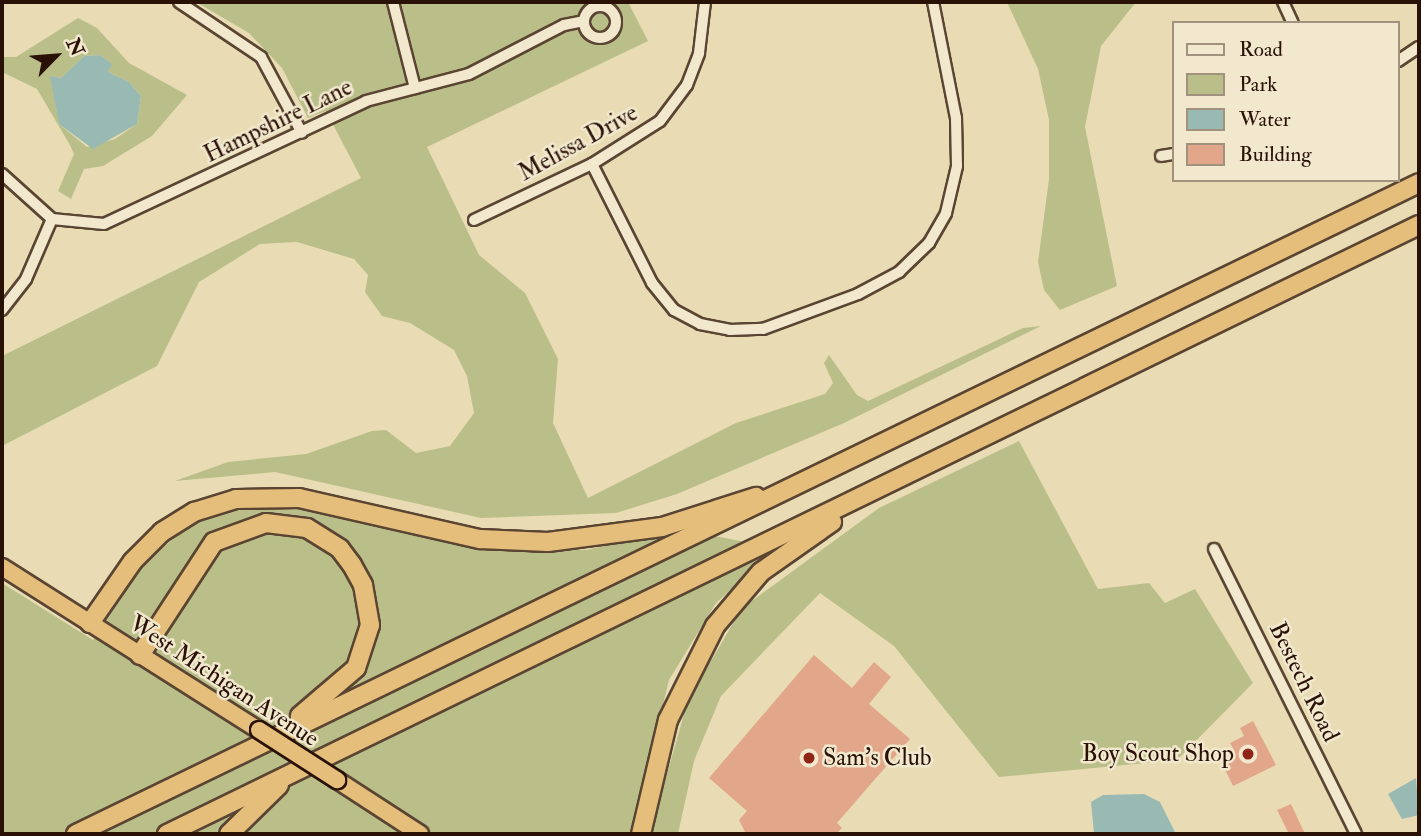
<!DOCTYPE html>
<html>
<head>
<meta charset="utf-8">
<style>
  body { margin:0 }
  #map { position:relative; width:1421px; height:836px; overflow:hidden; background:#e9dcb4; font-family:"IM FELL Double Pica",serif }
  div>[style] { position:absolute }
  .green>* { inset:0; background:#babf8a }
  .water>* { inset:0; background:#98bab3 }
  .building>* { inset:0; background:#e2a78a }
  .roads { filter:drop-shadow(2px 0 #5a4432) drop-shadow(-2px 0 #5a4432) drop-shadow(0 2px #5a4432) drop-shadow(0 -2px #5a4432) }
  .minor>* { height:10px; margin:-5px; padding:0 5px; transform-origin:5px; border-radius:5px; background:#f1e8ce }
  .minor>.ring { margin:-5px; padding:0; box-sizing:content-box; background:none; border:10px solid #f1e8ce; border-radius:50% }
  .trunk>* { height:16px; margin:-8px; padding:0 8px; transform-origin:8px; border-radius:8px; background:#e4be7a }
  .motorway>* { height:18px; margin:-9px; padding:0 9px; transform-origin:9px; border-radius:9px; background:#e4be7a }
  .bridges { filter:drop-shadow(2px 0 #2a1106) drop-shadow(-2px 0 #2a1106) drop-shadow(0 2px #2a1106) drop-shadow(0 -2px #2a1106) }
  .trunk-bridge>* { height:16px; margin:-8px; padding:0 8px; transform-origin:8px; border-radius:8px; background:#e4be7a }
  .dots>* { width:19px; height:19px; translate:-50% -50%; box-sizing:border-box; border:4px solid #f1e8ce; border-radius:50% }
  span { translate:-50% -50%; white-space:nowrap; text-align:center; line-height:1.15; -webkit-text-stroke:5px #f1e8ce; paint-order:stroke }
  .street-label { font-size:24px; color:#2a1106 }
  .poi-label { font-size:24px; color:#2a1106 }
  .right { translate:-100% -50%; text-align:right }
  .left { translate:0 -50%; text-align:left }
  .frame { position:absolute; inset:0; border:4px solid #2a1106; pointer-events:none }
  .legend { position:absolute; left:1172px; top:21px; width:228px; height:161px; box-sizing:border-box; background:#f1e8ce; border:2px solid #a1927e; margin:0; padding:9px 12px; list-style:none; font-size:21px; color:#2a1106 }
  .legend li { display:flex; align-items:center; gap:14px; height:35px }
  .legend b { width:35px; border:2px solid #a1927e }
  .north { position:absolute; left:21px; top:21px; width:70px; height:70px; -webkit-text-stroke:5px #f1e8ce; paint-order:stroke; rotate:65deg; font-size:19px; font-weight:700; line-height:28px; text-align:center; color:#2a1106 }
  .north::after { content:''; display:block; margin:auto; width:24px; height:32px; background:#2a1106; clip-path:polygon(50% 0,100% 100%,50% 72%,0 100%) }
</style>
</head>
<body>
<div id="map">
  <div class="green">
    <div style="clip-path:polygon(196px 2px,628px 2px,648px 41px,427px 147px,479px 255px,525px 293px,558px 359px,553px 423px,588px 498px,736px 423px,825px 394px,833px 383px,824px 363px,829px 355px,857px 395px,868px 401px,1023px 328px,1041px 326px,844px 423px,677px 494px,616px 513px,481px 518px,275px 472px,175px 481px,228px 462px,306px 454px,372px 431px,386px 430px,416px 453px,450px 446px,474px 413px,467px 376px,454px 350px,410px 323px,382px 316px,365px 292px,368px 275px,354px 259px,297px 242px,260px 244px,199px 282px,157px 366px,2px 446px,2px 356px,361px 178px,326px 111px,308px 118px,282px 68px,249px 33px)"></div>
    <div style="clip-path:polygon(1007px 2px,1136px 2px,1101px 46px,1085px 127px,1117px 286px,1060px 310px,1044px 290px,1038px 262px,1049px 179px,1049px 120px,1038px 69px)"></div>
    <div style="clip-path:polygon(evenodd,78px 18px,97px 28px,129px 63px,187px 95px,152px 136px,103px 166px,84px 169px,71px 199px,58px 191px,74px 154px,70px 145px,37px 89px,2px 72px,2px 57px,16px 57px,78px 18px,100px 55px,111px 64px,108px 72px,129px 82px,141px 96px,137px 124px,115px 139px,87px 147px,59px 124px,51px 77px,61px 78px,84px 56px,100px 55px)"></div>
    <div style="clip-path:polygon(1019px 441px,1098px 589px,1149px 583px,1165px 603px,1195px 589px,1253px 683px,1177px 760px,999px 777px,894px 646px,820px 593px,721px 696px,694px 761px,678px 834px,650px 834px,688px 700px,742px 608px,879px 508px)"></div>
    <div style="clip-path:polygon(274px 503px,490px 547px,586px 550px,678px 529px,777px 548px,716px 603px,669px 680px,632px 834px,2px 834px,2px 583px,93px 640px,140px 565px,204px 515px)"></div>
  </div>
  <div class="water">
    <div style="clip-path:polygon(100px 55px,112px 64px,108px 72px,129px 82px,141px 96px,137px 124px,93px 149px,59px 124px,50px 76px,61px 78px,84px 56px)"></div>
    <div style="clip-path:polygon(1416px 778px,1419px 815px,1402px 819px,1388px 794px)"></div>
    <div style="clip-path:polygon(1144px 794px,1160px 802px,1176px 834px,1094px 834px,1091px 802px,1103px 795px)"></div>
  </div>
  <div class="building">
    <div style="clip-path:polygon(814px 655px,852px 688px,874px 662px,891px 677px,869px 704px,910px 739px,837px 823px,842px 828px,836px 834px,746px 834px,739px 820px,747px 811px,709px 778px)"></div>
    <div style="clip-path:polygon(1253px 721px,1276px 765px,1233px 786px,1219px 757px,1234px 750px,1230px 743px,1244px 736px,1240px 728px)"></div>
    <div style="clip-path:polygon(1291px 804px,1305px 834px,1289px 834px,1277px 810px)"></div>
  </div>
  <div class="roads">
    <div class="minor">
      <div style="left:179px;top:2px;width:99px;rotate:33.9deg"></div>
      <div style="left:261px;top:57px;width:86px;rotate:61.7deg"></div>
      <div style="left:393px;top:2px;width:89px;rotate:75.7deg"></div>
      <div style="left:1283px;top:2px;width:23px;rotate:65deg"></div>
      <div class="ring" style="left:584px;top:6px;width:22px;height:22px"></div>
      <div style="left:1398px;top:61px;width:25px;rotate:-34deg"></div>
      <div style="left:1161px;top:156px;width:13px;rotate:-9deg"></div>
      <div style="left:592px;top:164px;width:133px;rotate:63.2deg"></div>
      <div style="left:652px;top:283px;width:35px;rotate:51deg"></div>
      <div style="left:674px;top:310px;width:30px;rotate:28deg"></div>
      <div style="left:700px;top:324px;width:31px;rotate:11deg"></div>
      <div style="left:730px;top:330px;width:33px;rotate:-2deg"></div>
      <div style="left:763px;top:329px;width:101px;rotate:-20.2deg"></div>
      <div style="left:858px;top:294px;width:47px;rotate:-28.2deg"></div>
      <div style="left:899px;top:272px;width:42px;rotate:-44deg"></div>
      <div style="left:929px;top:243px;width:34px;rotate:-60deg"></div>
      <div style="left:946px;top:213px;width:48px;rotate:-76.8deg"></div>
      <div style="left:957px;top:166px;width:48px;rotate:-91.2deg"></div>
      <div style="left:956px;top:118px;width:118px;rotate:-101.2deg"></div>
      <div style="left:2px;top:174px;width:67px;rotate:42deg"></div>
      <div style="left:52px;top:219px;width:52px;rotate:5.5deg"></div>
      <div style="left:104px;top:224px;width:289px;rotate:-25.1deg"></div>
      <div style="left:366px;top:101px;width:106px;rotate:-14.7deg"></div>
      <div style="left:469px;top:74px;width:107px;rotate:-27.3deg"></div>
      <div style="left:564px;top:25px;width:20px;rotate:-11deg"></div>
      <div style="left:474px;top:220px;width:131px;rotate:-25.4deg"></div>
      <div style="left:592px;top:164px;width:80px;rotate:-32.3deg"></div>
      <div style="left:660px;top:121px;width:45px;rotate:-53.1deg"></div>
      <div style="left:687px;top:85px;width:34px;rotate:-69deg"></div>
      <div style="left:699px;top:53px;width:51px;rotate:-83.3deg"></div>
      <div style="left:2px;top:310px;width:39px;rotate:-52deg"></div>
      <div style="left:26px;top:279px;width:65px;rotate:-66.6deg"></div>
      <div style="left:1214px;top:549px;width:318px;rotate:63.5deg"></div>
    </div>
    <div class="trunk">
      <div style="left:2px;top:567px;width:304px;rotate:32.4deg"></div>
      <div style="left:337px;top:780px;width:99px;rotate:33deg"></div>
    </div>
    <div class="motorway">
      <div style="left:90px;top:623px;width:75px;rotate:-55.3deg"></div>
      <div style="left:133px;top:561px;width:41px;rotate:-45deg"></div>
      <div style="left:162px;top:532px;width:38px;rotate:-32deg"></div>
      <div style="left:194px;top:512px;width:44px;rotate:-17.2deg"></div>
      <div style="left:236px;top:499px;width:63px;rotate:-0.9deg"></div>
      <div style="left:299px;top:498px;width:186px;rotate:12.8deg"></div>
      <div style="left:480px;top:539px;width:68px;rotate:2.5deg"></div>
      <div style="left:548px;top:542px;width:115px;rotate:-7.5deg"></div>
      <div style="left:662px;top:527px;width:99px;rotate:-17.7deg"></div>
      <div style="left:140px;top:655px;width:135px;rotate:-56.8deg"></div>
      <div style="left:214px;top:542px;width:55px;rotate:-20.1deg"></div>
      <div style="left:266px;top:523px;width:41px;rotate:7deg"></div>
      <div style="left:307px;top:528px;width:39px;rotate:32deg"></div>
      <div style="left:340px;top:549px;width:20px;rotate:53deg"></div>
      <div style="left:352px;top:565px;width:23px;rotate:61deg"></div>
      <div style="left:363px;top:585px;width:41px;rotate:80.1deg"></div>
      <div style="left:370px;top:625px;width:45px;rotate:108deg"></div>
      <div style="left:356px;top:668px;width:74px;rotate:139.4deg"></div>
      <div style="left:76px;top:834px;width:1492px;rotate:-25.86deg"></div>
      <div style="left:167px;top:834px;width:1392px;rotate:-25.94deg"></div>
      <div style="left:229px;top:834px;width:70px;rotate:-44.4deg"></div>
      <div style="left:641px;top:834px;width:117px;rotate:-76.7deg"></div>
      <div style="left:668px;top:720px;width:105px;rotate:-63.4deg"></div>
      <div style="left:715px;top:626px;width:71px;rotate:-49.6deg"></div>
      <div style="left:761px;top:572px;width:87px;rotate:-35.2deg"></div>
    </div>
  </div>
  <div class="bridges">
    <div class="trunk-bridge">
      <div style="left:259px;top:730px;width:93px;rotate:32.7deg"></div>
    </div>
  </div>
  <div class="dots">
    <div style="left:1248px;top:754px;background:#8f2418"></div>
    <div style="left:809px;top:758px;background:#8f2418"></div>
  </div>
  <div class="street-label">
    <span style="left:278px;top:121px;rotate:-26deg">Hampshire Lane</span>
    <span style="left:578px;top:143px;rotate:-29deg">Melissa Drive</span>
    <span style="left:224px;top:681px;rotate:33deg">West Michigan Avenue</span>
    <span style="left:1304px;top:682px;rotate:64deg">Bestech Road</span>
  </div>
  <div class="poi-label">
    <span class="right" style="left:1234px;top:754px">Boy Scout Shop</span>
    <span class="left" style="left:823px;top:758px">Sam's Club</span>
  </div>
  <div class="frame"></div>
  <ul class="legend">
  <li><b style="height:9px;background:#f1e8ce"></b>Road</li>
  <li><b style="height:19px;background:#babf8a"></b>Park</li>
  <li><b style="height:19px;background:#98bab3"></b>Water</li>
  <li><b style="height:19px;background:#e2a78a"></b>Building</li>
  </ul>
  <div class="north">N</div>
</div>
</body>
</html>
